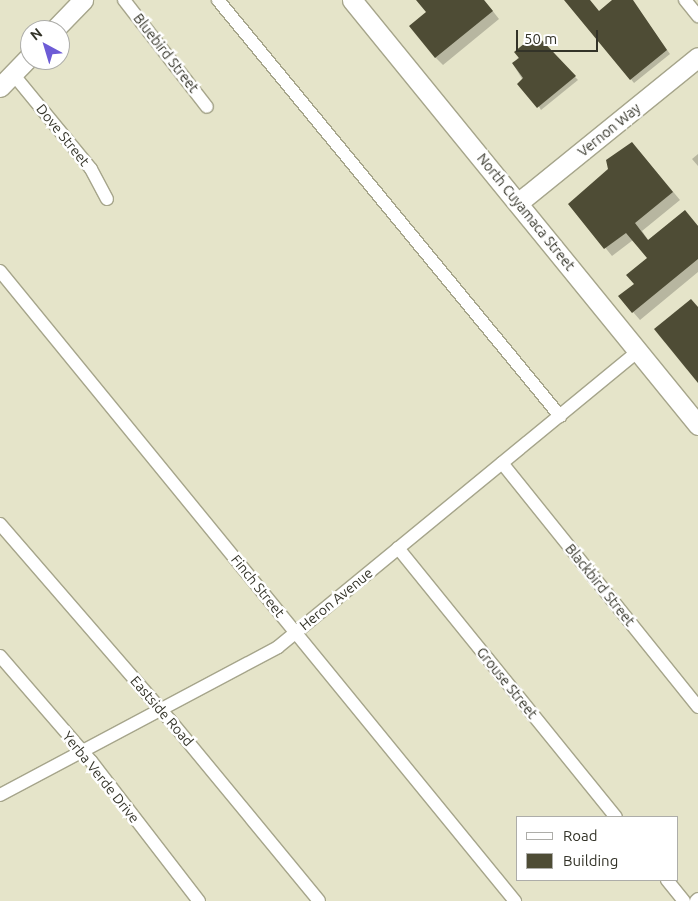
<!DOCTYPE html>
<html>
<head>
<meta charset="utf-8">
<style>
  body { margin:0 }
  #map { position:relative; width:698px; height:901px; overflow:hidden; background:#e5e4c9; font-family:Ubuntu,sans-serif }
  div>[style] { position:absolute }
  .shadow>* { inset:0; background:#0003 }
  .building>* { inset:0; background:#4e4c35 }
  .roads { filter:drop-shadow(1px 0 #a6a58b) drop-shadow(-1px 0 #a6a58b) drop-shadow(0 1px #a6a58b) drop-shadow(0 -1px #a6a58b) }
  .street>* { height:12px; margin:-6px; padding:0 6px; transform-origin:6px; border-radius:6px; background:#fff }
  .secondary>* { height:19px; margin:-9.5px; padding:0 9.5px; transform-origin:9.5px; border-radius:9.5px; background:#fff }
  span { translate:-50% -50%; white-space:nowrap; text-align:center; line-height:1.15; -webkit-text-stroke:5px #fff; paint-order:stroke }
  .street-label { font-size:14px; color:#333328 }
  .legend { position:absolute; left:516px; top:816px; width:162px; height:65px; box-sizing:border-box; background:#fff; border:1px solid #adada9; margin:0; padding:6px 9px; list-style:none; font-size:15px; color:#333328 }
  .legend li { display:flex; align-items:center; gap:10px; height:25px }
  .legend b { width:25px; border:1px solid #adada9 }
  .north { position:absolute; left:20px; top:20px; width:50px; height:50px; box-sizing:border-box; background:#fff; border:1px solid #adada9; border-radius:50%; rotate:321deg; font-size:14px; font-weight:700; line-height:20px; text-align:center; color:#333328 }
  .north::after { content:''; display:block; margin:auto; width:18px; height:22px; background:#6d5cd6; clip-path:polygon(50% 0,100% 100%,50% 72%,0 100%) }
  .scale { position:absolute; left:516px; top:30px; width:82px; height:22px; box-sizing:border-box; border:2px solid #333328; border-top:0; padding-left:6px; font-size:15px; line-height:18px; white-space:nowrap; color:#333328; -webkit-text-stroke:4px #fff; paint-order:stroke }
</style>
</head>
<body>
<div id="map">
  <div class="shadow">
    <div style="clip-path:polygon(418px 0,484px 0,499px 19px,443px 65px,435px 57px,428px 12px)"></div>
    <div style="clip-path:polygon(566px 0,589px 0,599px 12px,619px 0,632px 0,670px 54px,634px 83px)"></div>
    <div style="clip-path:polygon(536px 36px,578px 80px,541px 110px,513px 64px)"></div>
    <div style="clip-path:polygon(639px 151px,680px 200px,642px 231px,649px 241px,692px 219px,698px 226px,698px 272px,640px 320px,620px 297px,635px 284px,649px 258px,633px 240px,612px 256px,570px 204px)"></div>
    <div style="clip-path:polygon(698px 154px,698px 166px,692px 159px)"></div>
  </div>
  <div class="building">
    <div style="clip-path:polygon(416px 0,484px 0,493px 11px,435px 58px,409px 26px,426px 12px)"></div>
    <div style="clip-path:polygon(564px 0,590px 0,599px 11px,612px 0,633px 0,667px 50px,630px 80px)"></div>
    <div style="clip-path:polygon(536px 34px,576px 76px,537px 108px,517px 84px,523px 78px,512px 63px,519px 58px,514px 52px)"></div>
    <div style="clip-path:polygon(632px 142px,673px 192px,635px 223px,648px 240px,685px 210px,698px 226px,698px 259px,632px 313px,618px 296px,634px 284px,626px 275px,647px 258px,626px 233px,604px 249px,568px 204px,608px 169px,606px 160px)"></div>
    <div style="clip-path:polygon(691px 299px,698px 307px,698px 383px,654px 329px)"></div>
  </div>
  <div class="roads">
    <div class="street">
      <div style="left:124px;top:0;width:135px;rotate:52.2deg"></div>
      <div style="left:218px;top:0;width:539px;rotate:50.58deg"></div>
      <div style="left:685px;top:0;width:21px;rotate:51deg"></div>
      <div style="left:13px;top:74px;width:123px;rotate:50.6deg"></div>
      <div style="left:91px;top:169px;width:34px;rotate:62deg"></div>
      <div style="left:0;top:271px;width:814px;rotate:50.74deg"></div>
      <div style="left:502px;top:463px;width:313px;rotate:51.2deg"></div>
      <div style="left:0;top:524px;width:259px;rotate:49.1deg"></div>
      <div style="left:170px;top:720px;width:234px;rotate:50.5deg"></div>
      <div style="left:398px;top:548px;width:346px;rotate:51deg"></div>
      <div style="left:0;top:656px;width:139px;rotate:49.1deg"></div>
      <div style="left:91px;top:761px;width:177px;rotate:52.4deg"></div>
      <div style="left:0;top:795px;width:315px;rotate:-28deg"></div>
      <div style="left:278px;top:647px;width:466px;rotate:-39.4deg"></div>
      <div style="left:667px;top:880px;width:27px;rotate:51deg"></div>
      <div style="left:696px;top:901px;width:3px;rotate:-45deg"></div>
    </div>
    <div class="secondary">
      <div style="left:352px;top:0;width:548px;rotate:50.85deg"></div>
      <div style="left:54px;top:30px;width:42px;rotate:-46deg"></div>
      <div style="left:0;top:87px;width:43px;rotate:-45.9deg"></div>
      <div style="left:519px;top:202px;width:230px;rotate:-39deg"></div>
    </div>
  </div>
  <div class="street-label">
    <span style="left:166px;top:53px;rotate:52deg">Bluebird Street</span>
    <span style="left:609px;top:130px;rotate:-39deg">Vernon Way</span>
    <span style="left:63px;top:135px;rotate:51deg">Dove Street</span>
    <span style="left:526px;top:212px;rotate:51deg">North Cuyamaca Street</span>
    <span style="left:600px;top:585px;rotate:51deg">Blackbird Street</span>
    <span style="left:258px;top:586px;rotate:51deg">Finch Street</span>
    <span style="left:336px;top:599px;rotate:-39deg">Heron Avenue</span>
    <span style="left:507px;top:683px;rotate:51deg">Grouse Street</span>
    <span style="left:162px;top:711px;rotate:49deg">Eastside Road</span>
    <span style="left:101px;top:777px;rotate:51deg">Yerba Verde Drive</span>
  </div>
  <ul class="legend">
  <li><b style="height:6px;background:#fff"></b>Road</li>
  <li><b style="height:14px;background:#4e4c35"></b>Building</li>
  </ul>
  <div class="north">N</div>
  <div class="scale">50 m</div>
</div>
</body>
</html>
